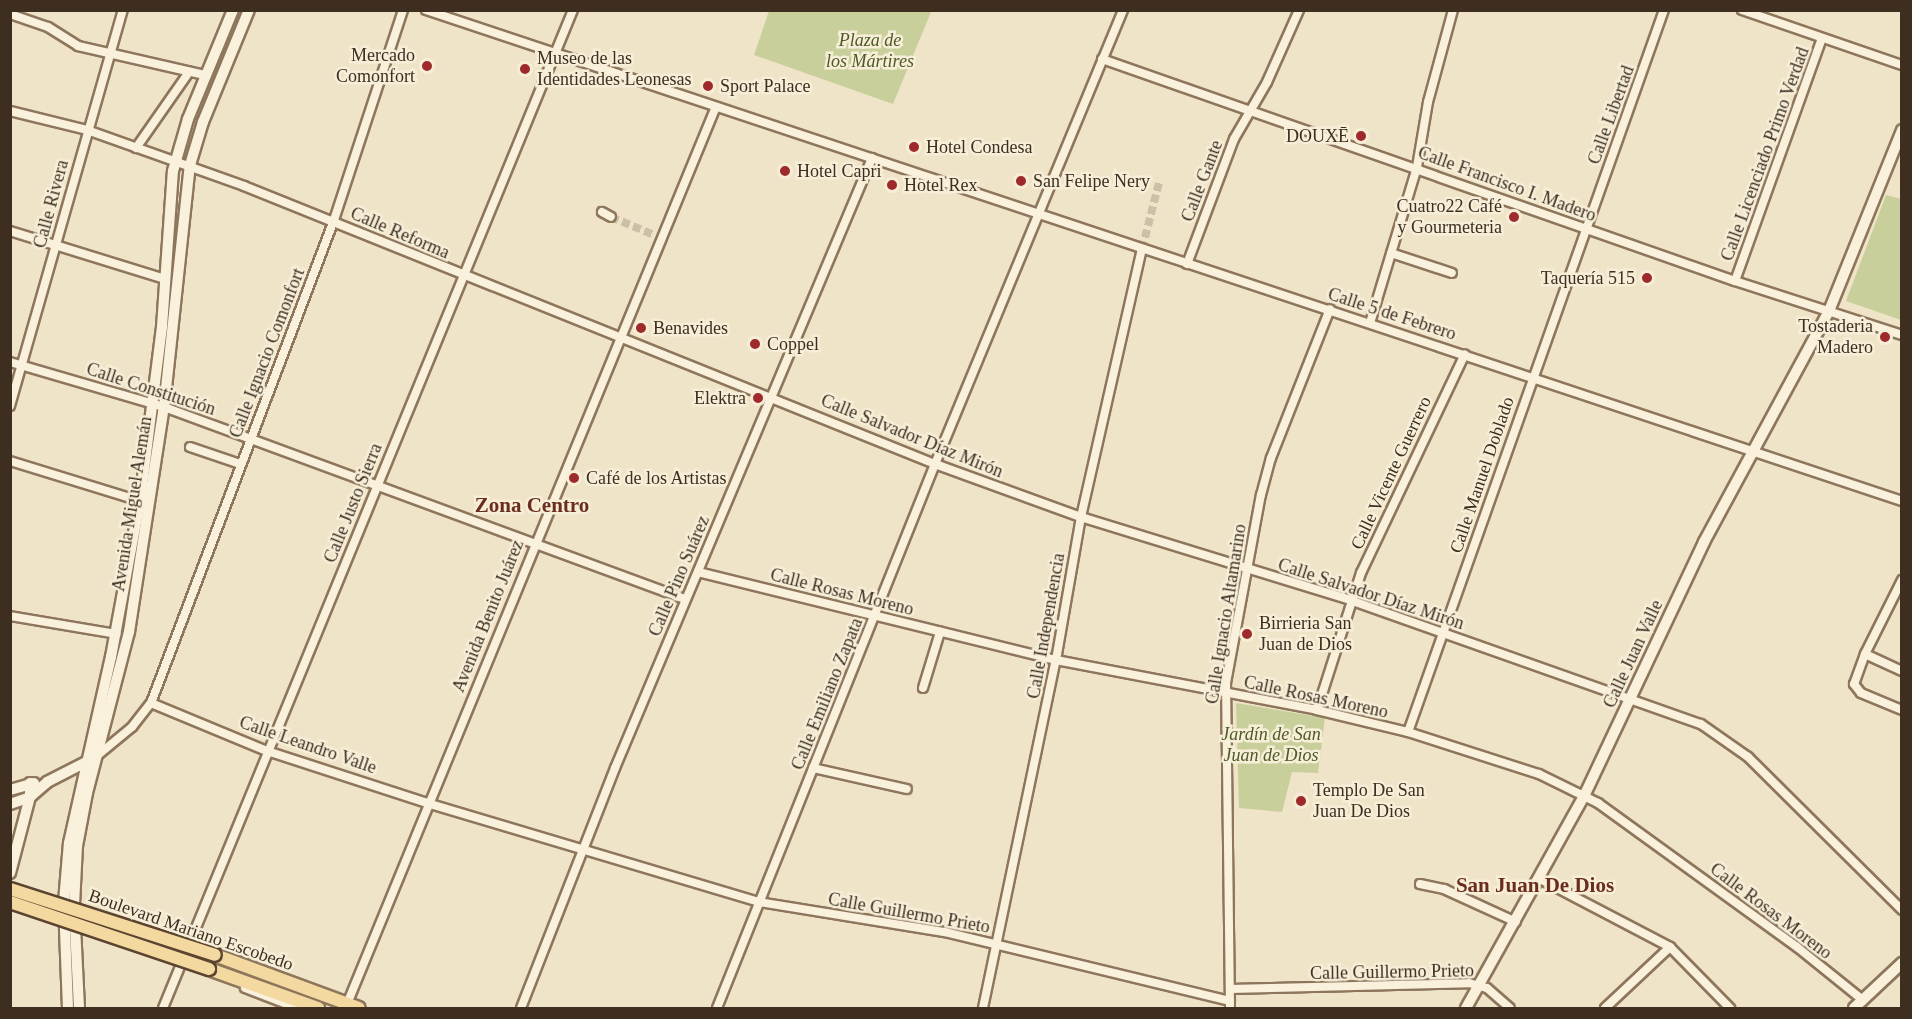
<!DOCTYPE html>
<html>
<head>
<meta charset="utf-8">
<style>
  body { margin:0 }
  #map { position:relative; width:1912px; height:1019px; overflow:hidden; background:#f0e4c8; font-family:"Times New Roman",serif }
  div>[style] { position:absolute }
  .green>* { inset:0; background:#c9cf9b }
  .street-tunnel>* { height:8px; margin-top:-4px; transform-origin:0; background:repeating-linear-gradient(90deg,#ccc0a6 0 8px,transparent 0 12px) }
  .roads { filter:drop-shadow(2px 0 #8d765c) drop-shadow(-2px 0 #8d765c) drop-shadow(0 2px #8d765c) drop-shadow(0 -2px #8d765c) }
  .street>* { height:8px; margin:-4px; padding:0 4px; transform-origin:4px; border-radius:4px; background:#faf1dc }
  .secondary>* { height:10px; margin:-5px; padding:0 5px; transform-origin:5px; border-radius:5px; background:#faf1dc }
  .primary>* { height:12px; margin:-6px; padding:0 6px; transform-origin:6px; border-radius:6px; background:#f3d9a0 }
  .bridges { filter:drop-shadow(2px 0 #5b4430) drop-shadow(-2px 0 #5b4430) drop-shadow(0 2px #5b4430) drop-shadow(0 -2px #5b4430) }
  .primary-bridge>* { height:12px; margin:-6px; padding:0 6px; transform-origin:6px; border-radius:6px; background:#f3d9a0 }
  .dots>* { width:16px; height:16px; translate:-50% -50%; box-sizing:border-box; border:3px solid #f7eed8; border-radius:50% }
  span { translate:-50% -50%; white-space:nowrap; text-align:center; line-height:1.15; -webkit-text-stroke:5px #f7eed8; paint-order:stroke }
  .park-label { font-size:18px; color:#4d5a26; font-style:italic }
  .poi-label { font-size:18px; color:#3d2e20 }
  .right { translate:-100% -50%; text-align:right }
  .left { translate:0 -50%; text-align:left }
  .street-label { font-size:18px; color:#3d2e20 }
  .quarter-label { font-size:21px; color:#6b2e1e; font-weight:700 }
  .frame { position:absolute; inset:0; border:12px solid #3d2e20; pointer-events:none }
</style>
</head>
<body>
<div id="map">
  <div class="green">
    <div style="clip-path:polygon(769px 11px,927px 10px,931px 12px,893px 104px,754px 55px)"></div>
    <div style="clip-path:polygon(1886px 195px,1901px 199px,1901px 320px,1846px 301px)"></div>
    <div style="clip-path:polygon(1236px 703px,1325px 718px,1318px 773px,1292px 772px,1282px 812px,1239px 808px)"></div>
  </div>
  <div class="street-tunnel">
    <div style="left:611px;top:217px;width:47px;rotate:22.7deg"></div>
    <div style="left:1142px;top:249px;width:72px;rotate:-75.6deg"></div>
  </div>
  <div class="roads">
    <div class="street">
      <div style="left:426px;top:10px;width:1556px;rotate:18.4deg"></div>
      <div style="left:1742px;top:10px;width:169px;rotate:19deg"></div>
      <div style="left:10px;top:14px;width:40px;rotate:18.9deg"></div>
      <div style="left:48px;top:27px;width:36px;rotate:32deg"></div>
      <div style="left:78px;top:46px;width:130px;rotate:12.9deg"></div>
      <div style="left:1102px;top:59px;width:671px;rotate:19.33deg"></div>
      <div style="left:1735px;top:281px;width:176px;rotate:17.9deg"></div>
      <div style="left:10px;top:111px;width:79px;rotate:13.9deg"></div>
      <div style="left:87px;top:130px;width:167px;rotate:19.6deg"></div>
      <div style="left:244px;top:186px;width:745px;rotate:21.92deg"></div>
      <div style="left:935px;top:464px;width:155px;rotate:20deg"></div>
      <div style="left:1081px;top:517px;width:282px;rotate:17.1deg"></div>
      <div style="left:1350px;top:600px;width:372px;rotate:19.5deg"></div>
      <div style="left:1701px;top:724px;width:57px;rotate:35.1deg"></div>
      <div style="left:1748px;top:757px;width:217px;rotate:44.8deg"></div>
      <div style="left:136px;top:148px;width:93px;rotate:-55.1deg"></div>
      <div style="left:602px;top:212px;width:10px;rotate:29deg"></div>
      <div style="left:10px;top:231px;width:162px;rotate:17.2deg"></div>
      <div style="left:1391px;top:253px;width:64px;rotate:18.2deg"></div>
      <div style="left:1187px;top:264px;width:134px;rotate:-69.4deg"></div>
      <div style="left:1234px;top:139px;width:66px;rotate:-59.9deg"></div>
      <div style="left:1267px;top:82px;width:79px;rotate:-66deg"></div>
      <div style="left:1735px;top:281px;width:258px;rotate:-70.3deg"></div>
      <div style="left:1370px;top:323px;width:163px;rotate:-73.2deg"></div>
      <div style="left:1417px;top:167px;width:66px;rotate:-80.4deg"></div>
      <div style="left:1428px;top:102px;width:95px;rotate:-74.8deg"></div>
      <div style="left:10px;top:362px;width:160px;rotate:16.3deg"></div>
      <div style="left:164px;top:407px;width:555px;rotate:20.23deg"></div>
      <div style="left:10px;top:406px;width:412px;rotate:-74.1deg"></div>
      <div style="left:190px;top:447px;width:53px;rotate:18.8deg"></div>
      <div style="left:10px;top:461px;width:136px;rotate:17.1deg"></div>
      <div style="left:698px;top:572px;width:369px;rotate:13.8deg"></div>
      <div style="left:1056px;top:660px;width:266px;rotate:10.8deg"></div>
      <div style="left:1317px;top:710px;width:94px;rotate:13.6deg"></div>
      <div style="left:1408px;top:732px;width:138px;rotate:17.8deg"></div>
      <div style="left:1539px;top:774px;width:66px;rotate:26.2deg"></div>
      <div style="left:1598px;top:803px;width:246px;rotate:35.9deg"></div>
      <div style="left:1797px;top:947px;width:85px;rotate:38.8deg"></div>
      <div style="left:1902px;top:580px;width:83px;rotate:116.6deg"></div>
      <div style="left:1865px;top:654px;width:32px;rotate:110deg"></div>
      <div style="left:1854px;top:684px;width:11px;rotate:52deg"></div>
      <div style="left:1861px;top:693px;width:44px;rotate:22.5deg"></div>
      <div style="left:10px;top:616px;width:108px;rotate:9.6deg"></div>
      <div style="left:1865px;top:654px;width:41px;rotate:24.7deg"></div>
      <div style="left:923px;top:688px;width:59px;rotate:-73.1deg"></div>
      <div style="left:151px;top:703px;width:126px;rotate:22.5deg"></div>
      <div style="left:267px;top:751px;width:168px;rotate:18deg"></div>
      <div style="left:427px;top:803px;width:346px;rotate:16.6deg"></div>
      <div style="left:759px;top:902px;width:188px;rotate:9.2deg"></div>
      <div style="left:945px;top:932px;width:293px;rotate:13.6deg"></div>
      <div style="left:1317px;top:710px;width:144px;rotate:-72.2deg"></div>
      <div style="left:1361px;top:573px;width:242px;rotate:-64.6deg"></div>
      <div style="left:1408px;top:732px;width:766px;rotate:-70.48deg"></div>
      <div style="left:98px;top:755px;width:44px;rotate:-39.5deg"></div>
      <div style="left:132px;top:727px;width:31px;rotate:-52deg"></div>
      <div style="left:151px;top:703px;width:517px;rotate:-69.25deg"></div>
      <div style="left:334px;top:220px;width:221px;rotate:-71.8deg"></div>
      <div style="left:813px;top:768px;width:96px;rotate:12.6deg"></div>
      <div style="left:1540px;top:879px;width:147px;rotate:27.6deg"></div>
      <div style="left:1670px;top:947px;width:86px;rotate:45.5deg"></div>
      <div style="left:1420px;top:884px;width:25px;rotate:12deg"></div>
      <div style="left:1444px;top:889px;width:79px;rotate:24.6deg"></div>
      <div style="left:245px;top:988px;width:56px;rotate:21deg"></div>
      <div style="left:1230px;top:989px;width:239px;rotate:-1.4deg"></div>
      <div style="left:1469px;top:983px;width:19px;rotate:16deg"></div>
      <div style="left:1487px;top:988px;width:30px;rotate:41deg"></div>
      <div style="left:347px;top:1004px;width:968px;rotate:-67.65deg"></div>
      <div style="left:163px;top:1008px;width:1079px;rotate:-67.67deg"></div>
      <div style="left:521px;top:1008px;width:258px;rotate:-68.6deg"></div>
      <div style="left:615px;top:768px;width:662px;rotate:-67.15deg"></div>
      <div style="left:717px;top:1008px;width:586px;rotate:-68.16deg"></div>
      <div style="left:935px;top:464px;width:491px;rotate:-67.5deg"></div>
      <div style="left:983px;top:1008px;width:356px;rotate:-78.2deg"></div>
      <div style="left:1056px;top:660px;width:145px;rotate:-80.1deg"></div>
      <div style="left:1081px;top:517px;width:275px;rotate:-77.2deg"></div>
      <div style="left:1230px;top:1008px;width:325px;rotate:-90.7deg"></div>
      <div style="left:1226px;top:683px;width:191px;rotate:-79.5deg"></div>
      <div style="left:1261px;top:495px;width:38px;rotate:-75deg"></div>
      <div style="left:1271px;top:458px;width:160px;rotate:-68.4deg"></div>
      <div style="left:1605px;top:1008px;width:89px;rotate:-43.2deg"></div>
    </div>
    <div class="secondary">
      <div style="left:10px;top:790px;width:25px;rotate:-16deg"></div>
      <div style="left:10px;top:804px;width:21px;rotate:-19deg"></div>
      <div style="left:30px;top:797px;width:23px;rotate:-41deg"></div>
      <div style="left:47px;top:782px;width:48px;rotate:-27.1deg"></div>
      <div style="left:10px;top:873px;width:79px;rotate:-75.3deg"></div>
      <div style="left:30px;top:797px;width:14px;rotate:-90deg"></div>
      <div style="left:68px;top:1008px;width:106px;rotate:-92.2deg"></div>
      <div style="left:64px;top:902px;width:59px;rotate:-85.2deg"></div>
      <div style="left:69px;top:843px;width:191px;rotate:-77.3deg"></div>
      <div style="left:111px;top:657px;width:159px;rotate:-79.5deg"></div>
      <div style="left:140px;top:501px;width:175px;rotate:-82.8deg"></div>
      <div style="left:162px;top:327px;width:156px;rotate:-86deg"></div>
      <div style="left:173px;top:171px;width:54px;rotate:-73.9deg"></div>
      <div style="left:188px;top:119px;width:118px;rotate:-67.6deg"></div>
      <div style="left:79px;top:1008px;width:103px;rotate:-92.8deg"></div>
      <div style="left:74px;top:905px;width:59px;rotate:-87.1deg"></div>
      <div style="left:77px;top:846px;width:54px;rotate:-79.3deg"></div>
      <div style="left:87px;top:793px;width:166px;rotate:-75.4deg"></div>
      <div style="left:129px;top:632px;width:228px;rotate:-81.2deg"></div>
      <div style="left:164px;top:407px;width:243px;rotate:-83.9deg"></div>
      <div style="left:190px;top:165px;width:45px;rotate:-73.2deg"></div>
      <div style="left:203px;top:122px;width:121px;rotate:-67.7deg"></div>
      <div style="left:1466px;top:1008px;width:245px;rotate:-60.9deg"></div>
      <div style="left:1585px;top:794px;width:279px;rotate:-64.7deg"></div>
      <div style="left:1704px;top:542px;width:263px;rotate:-61.6deg"></div>
      <div style="left:1829px;top:311px;width:195px;rotate:-68deg"></div>
      <div style="left:1854px;top:1008px;width:66px;rotate:-43.2deg"></div>
    </div>
    <div class="primary">
      <div style="left:215px;top:955px;width:153px;rotate:20.2deg"></div>
      <div style="left:209px;top:969px;width:116px;rotate:19.7deg"></div>
    </div>
  </div>
  <div class="bridges">
    <div class="primary-bridge">
      <div style="left:10px;top:889px;width:215px;rotate:17.8deg"></div>
      <div style="left:10px;top:902px;width:210px;rotate:18.6deg"></div>
    </div>
  </div>
  <div class="dots">
    <div style="left:427px;top:66px;background:#9e2a2b"></div>
    <div style="left:525px;top:69px;background:#9e2a2b"></div>
    <div style="left:708px;top:86px;background:#9e2a2b"></div>
    <div style="left:1361px;top:136px;background:#9e2a2b"></div>
    <div style="left:914px;top:147px;background:#9e2a2b"></div>
    <div style="left:785px;top:171px;background:#9e2a2b"></div>
    <div style="left:1021px;top:181px;background:#9e2a2b"></div>
    <div style="left:892px;top:185px;background:#9e2a2b"></div>
    <div style="left:1514px;top:217px;background:#9e2a2b"></div>
    <div style="left:1647px;top:278px;background:#9e2a2b"></div>
    <div style="left:641px;top:328px;background:#9e2a2b"></div>
    <div style="left:1885px;top:337px;background:#9e2a2b"></div>
    <div style="left:755px;top:344px;background:#9e2a2b"></div>
    <div style="left:758px;top:398px;background:#9e2a2b"></div>
    <div style="left:574px;top:478px;background:#9e2a2b"></div>
    <div style="left:1247px;top:634px;background:#9e2a2b"></div>
    <div style="left:1301px;top:801px;background:#9e2a2b"></div>
  </div>
  <div class="park-label">
    <span style="left:870px;top:51px">Plaza de<br>los Mártires</span>
    <span style="left:1271px;top:745px">Jardín de San<br>Juan de Dios</span>
  </div>
  <div class="poi-label">
    <span class="right" style="left:415px;top:66px">Mercado<br>Comonfort</span>
    <span class="left" style="left:537px;top:69px">Museo de las<br>Identidades Leonesas</span>
    <span class="left" style="left:720px;top:86px">Sport Palace</span>
    <span class="right" style="left:1349px;top:136px">DOUXĒ</span>
    <span class="left" style="left:926px;top:147px">Hotel Condesa</span>
    <span class="left" style="left:797px;top:171px">Hotel Capri</span>
    <span class="left" style="left:1033px;top:181px">San Felipe Nery</span>
    <span class="left" style="left:904px;top:185px">Hotel Rex</span>
    <span class="right" style="left:1502px;top:217px">Cuatro22 Café<br>y Gourmeteria</span>
    <span class="right" style="left:1635px;top:278px">Taquería 515</span>
    <span class="right" style="left:1873px;top:337px">Tostaderia<br>Madero</span>
    <span class="left" style="left:653px;top:328px">Benavides</span>
    <span class="left" style="left:767px;top:344px">Coppel</span>
    <span class="right" style="left:746px;top:398px">Elektra</span>
    <span class="left" style="left:586px;top:478px">Café de los Artistas</span>
    <span class="left" style="left:1259px;top:634px">Birrieria San<br>Juan de Dios</span>
    <span class="left" style="left:1313px;top:801px">Templo De San<br>Juan De Dios</span>
  </div>
  <div class="street-label">
    <span style="left:1611px;top:115px;rotate:-70deg">Calle Libertad</span>
    <span style="left:1765px;top:154px;rotate:-70deg">Calle Licenciado Primo Verdad</span>
    <span style="left:1202px;top:181px;rotate:-69deg">Calle Gante</span>
    <span style="left:1507px;top:184px;rotate:20deg">Calle Francisco I. Madero</span>
    <span style="left:51px;top:204px;rotate:-75deg">Calle Rivera</span>
    <span style="left:400px;top:233px;rotate:23deg">Calle Reforma</span>
    <span style="left:1392px;top:314px;rotate:18deg">Calle 5 de Febrero</span>
    <span style="left:267px;top:353px;rotate:-69deg">Calle Ignacio Comonfort</span>
    <span style="left:151px;top:389px;rotate:18deg">Calle Constitución</span>
    <span style="left:912px;top:436px;rotate:22deg">Calle Salvador Díaz Mirón</span>
    <span style="left:1391px;top:473px;rotate:-65deg">Calle Vicente Guerrero</span>
    <span style="left:1482px;top:475px;rotate:-71deg">Calle Manuel Doblado</span>
    <span style="left:353px;top:503px;rotate:-68deg">Calle Justo Sierra</span>
    <span style="left:132px;top:504px;rotate:-81deg">Avenida Miguel Alemán</span>
    <span style="left:679px;top:576px;rotate:-67deg">Calle Pino Suárez</span>
    <span style="left:842px;top:592px;rotate:14deg">Calle Rosas Moreno</span>
    <span style="left:1371px;top:594px;rotate:18deg">Calle Salvador Díaz Mirón</span>
    <span style="left:1226px;top:614px;rotate:-81deg">Calle Ignacio Altamarino</span>
    <span style="left:488px;top:616px;rotate:-68deg">Avenida Benito Juárez</span>
    <span style="left:1046px;top:626px;rotate:-80deg">Calle Independencia</span>
    <span style="left:1633px;top:654px;rotate:-65deg">Calle Juan Valle</span>
    <span style="left:827px;top:694px;rotate:-68deg">Calle Emiliano Zapata</span>
    <span style="left:1316px;top:697px;rotate:12deg">Calle Rosas Moreno</span>
    <span style="left:308px;top:745px;rotate:19deg">Calle Leandro Valle</span>
    <span style="left:1771px;top:911px;rotate:37deg">Calle Rosas Moreno</span>
    <span style="left:909px;top:913px;rotate:10deg">Calle Guillermo Prieto</span>
    <span style="left:191px;top:930px;rotate:19deg">Boulevard Mariano Escobedo</span>
    <span style="left:1392px;top:972px;rotate:-1deg">Calle Guillermo Prieto</span>
  </div>
  <div class="quarter-label">
    <span style="left:532px;top:505px">Zona Centro</span>
    <span style="left:1535px;top:885px">San Juan De Dios</span>
  </div>
  <div class="frame"></div>
</div>
</body>
</html>
